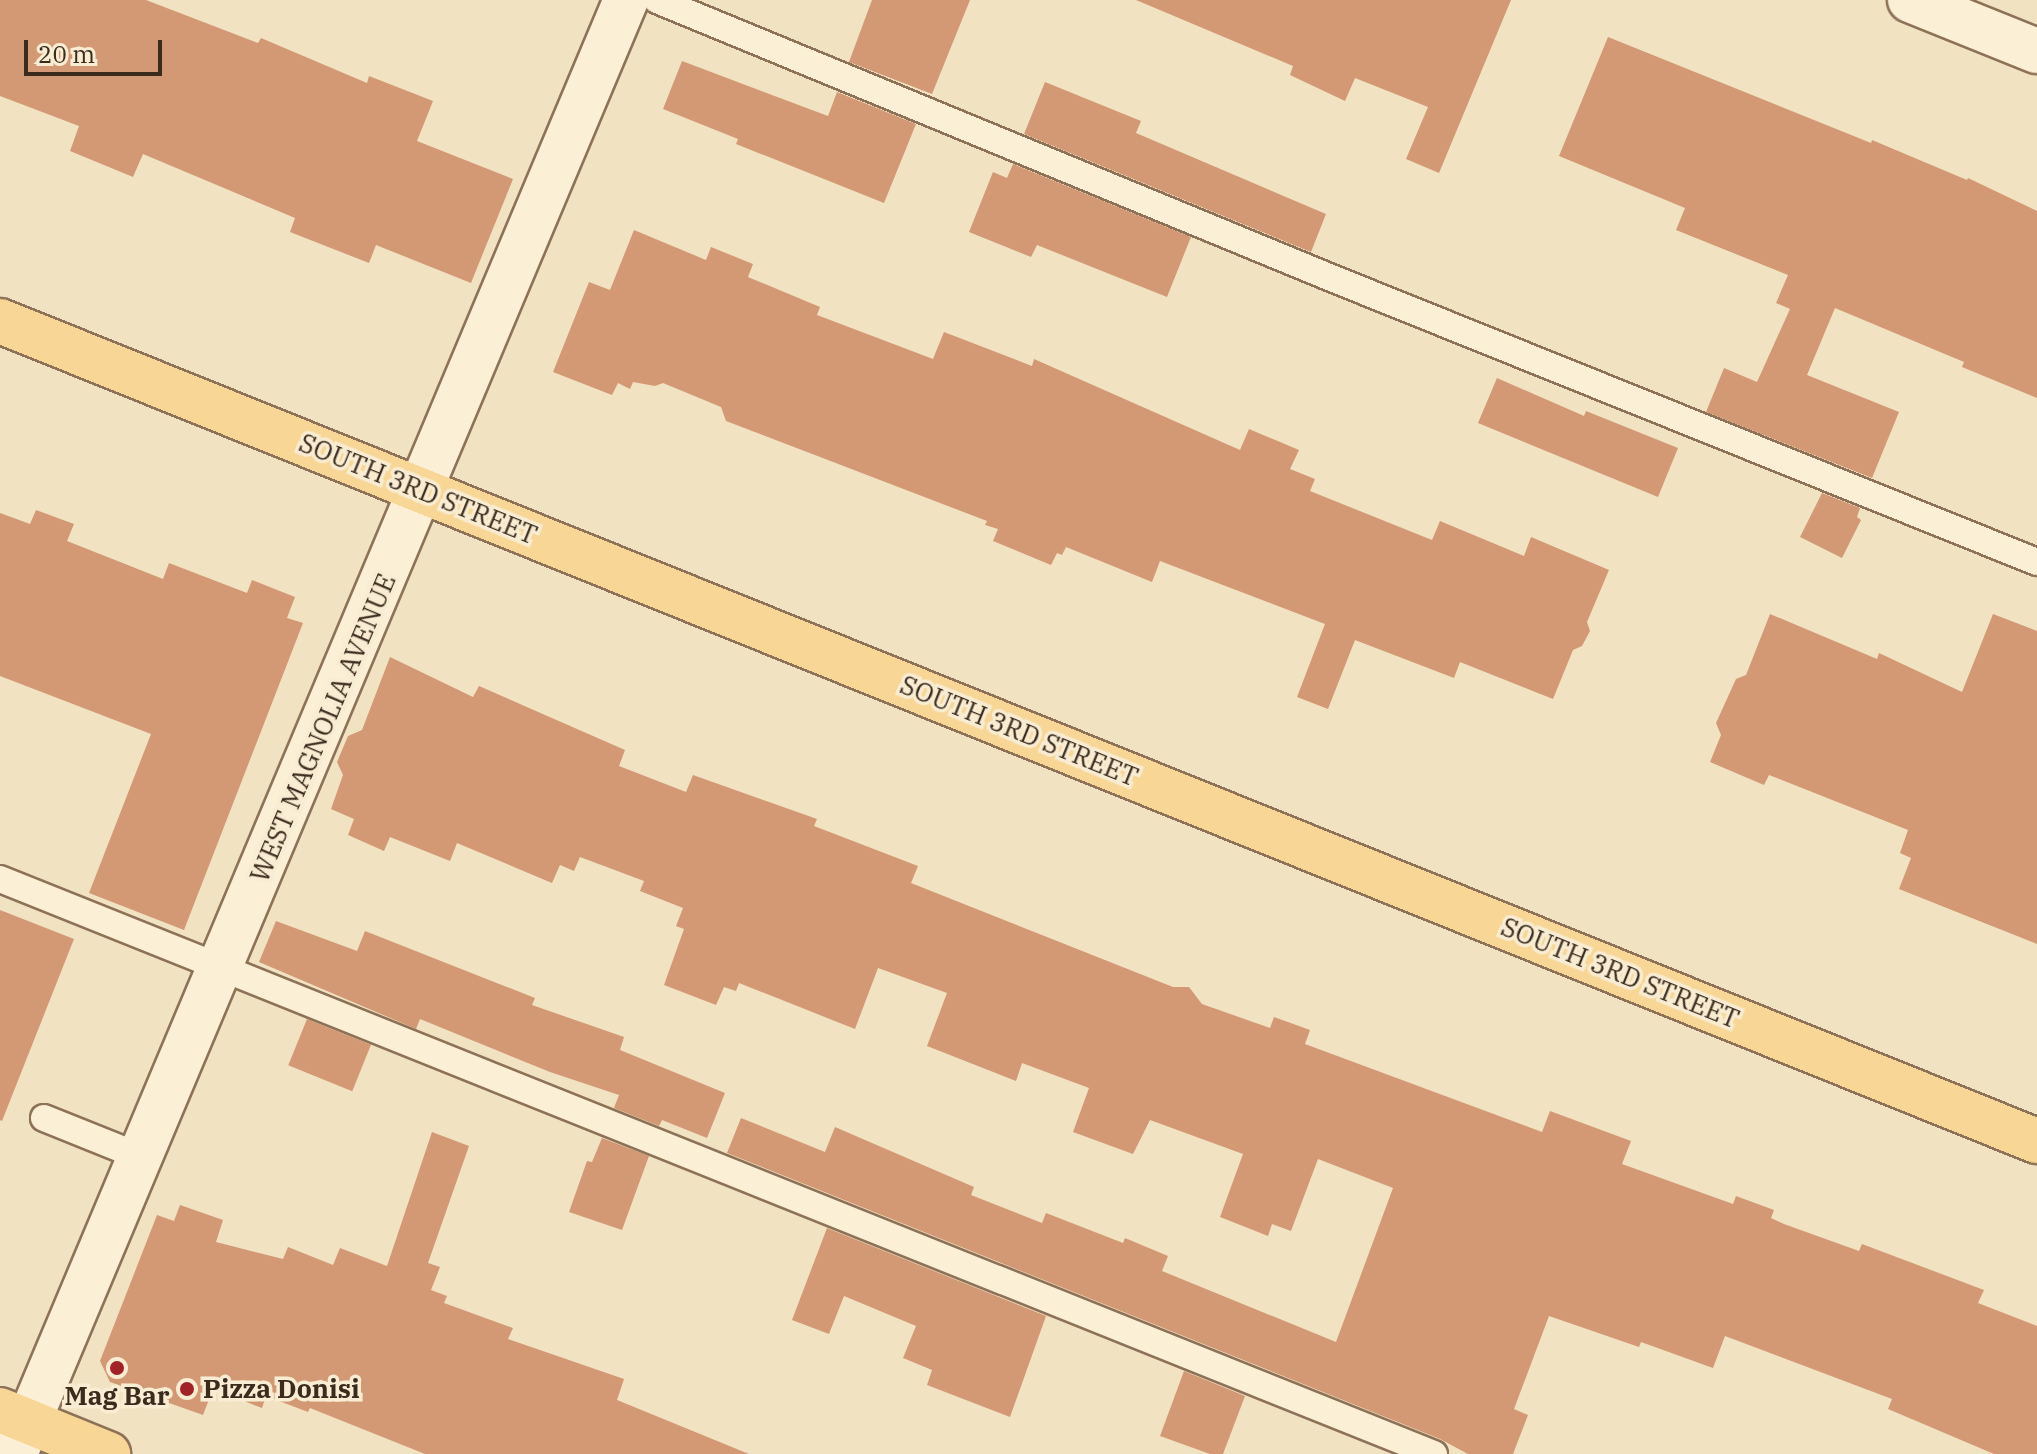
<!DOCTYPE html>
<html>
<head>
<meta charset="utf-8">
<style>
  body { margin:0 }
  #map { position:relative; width:2037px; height:1454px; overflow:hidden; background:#f1e2c2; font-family:"IBM Plex Serif",serif }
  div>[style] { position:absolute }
  .building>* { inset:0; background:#d39974; transform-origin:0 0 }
  .roads { filter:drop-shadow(2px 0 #8d7257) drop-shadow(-2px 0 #8d7257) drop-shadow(0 2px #8d7257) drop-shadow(0 -2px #8d7257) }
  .lane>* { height:26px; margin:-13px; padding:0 13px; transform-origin:13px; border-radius:13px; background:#fbefd6 }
  .secondary>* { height:44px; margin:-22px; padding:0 22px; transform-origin:22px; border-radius:22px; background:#fbefd6 }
  .primary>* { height:44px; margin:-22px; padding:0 22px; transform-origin:22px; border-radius:22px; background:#f8d696 }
  .dots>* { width:22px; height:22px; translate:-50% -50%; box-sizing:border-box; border:4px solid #f8ecd2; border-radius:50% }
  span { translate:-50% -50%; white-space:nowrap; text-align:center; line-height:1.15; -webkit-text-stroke:7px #f8ecd2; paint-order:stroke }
  .street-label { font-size:26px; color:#3b2b1d }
  .poi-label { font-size:26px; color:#3b2b1d; font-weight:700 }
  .left { translate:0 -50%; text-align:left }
  .scale { position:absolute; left:24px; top:40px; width:138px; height:36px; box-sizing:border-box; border:4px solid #3b2b1d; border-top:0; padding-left:10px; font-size:24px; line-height:28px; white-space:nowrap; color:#3b2b1d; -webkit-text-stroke:6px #f8ecd2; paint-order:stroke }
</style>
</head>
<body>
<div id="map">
  <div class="building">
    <div style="clip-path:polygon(0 0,146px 0,258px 43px,261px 38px,367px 83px,369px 76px,433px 101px,417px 141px,513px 179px,471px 283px,376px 245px,369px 263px,290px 232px,295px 218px,143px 154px,133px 177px,70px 151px,79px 126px,0 96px)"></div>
    <div style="clip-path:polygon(872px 0,970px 0,932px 94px,849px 62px)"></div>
    <div style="clip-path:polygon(1136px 0,1511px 0,1439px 173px,1406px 159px,1428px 107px,1355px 78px,1345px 101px,1290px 75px,1293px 66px)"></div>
    <div style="clip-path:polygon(1608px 37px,1871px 143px,1872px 140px,1967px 180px,1968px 178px,2037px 211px,2037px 398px,1962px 367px,1964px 362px,1835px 308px,1807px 375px,1899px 412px,1872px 478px,1706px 412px,1724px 368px,1757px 382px,1790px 309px,1776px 303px,1788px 275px,1676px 230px,1685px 208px,1559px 156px)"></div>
    <div style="clip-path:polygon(682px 61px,828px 116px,837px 92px,916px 124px,884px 203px,736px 144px,738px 139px,663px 109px)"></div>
    <div style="clip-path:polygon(1045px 82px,1141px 121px,1136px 133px,1326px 214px,1311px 252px,1024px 134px)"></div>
    <div style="clip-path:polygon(1013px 164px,1191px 237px,1167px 297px,1037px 245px,1031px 257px,969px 232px,993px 172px,1007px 178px)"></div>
    <div style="clip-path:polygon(634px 230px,706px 260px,711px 247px,753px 264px,748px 277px,820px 307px,817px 315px,933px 359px,944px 332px,1032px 366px,1034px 359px,1240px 450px,1249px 429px,1299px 450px,1290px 469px,1315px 479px,1310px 491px,1432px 540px,1440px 521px,1524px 556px,1531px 537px,1609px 570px,1587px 622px,1590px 631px,1582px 646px,1573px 650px,1553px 699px,1460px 662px,1454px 678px,1355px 640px,1328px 709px,1297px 697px,1325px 624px,1160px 561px,1152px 582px,1066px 547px,1062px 555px,1057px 553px,1051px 565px,993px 541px,998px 529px,985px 525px,987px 521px,726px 421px,721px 407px,663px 383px,655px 386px,633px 382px,630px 389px,618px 383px,612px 395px,553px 372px,589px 282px,610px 290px)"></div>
    <div style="clip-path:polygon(1497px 378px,1584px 416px,1586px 411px,1678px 448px,1658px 497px,1478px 423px)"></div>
    <div style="clip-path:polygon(1822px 493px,1860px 508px,1857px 517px,1861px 520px,1842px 558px,1800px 537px)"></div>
    <div style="clip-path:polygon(36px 510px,74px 524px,67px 541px,163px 579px,169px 563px,247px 593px,252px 580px,295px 597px,287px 618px,303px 623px,184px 930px,89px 893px,151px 734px,0 676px,0 513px,30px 524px)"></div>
    <div style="clip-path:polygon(1770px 614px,1877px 659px,1879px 653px,1962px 692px,1993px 614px,2037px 631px,2037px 944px,1899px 889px,1911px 858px,1900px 853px,1908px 830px,1769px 775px,1764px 785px,1710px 762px,1721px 735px,1716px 723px,1736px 679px,1746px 675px)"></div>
    <div style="clip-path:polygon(390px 657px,473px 697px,479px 686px,625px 750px,619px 766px,686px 792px,693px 775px,817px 819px,814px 826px,918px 866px,911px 883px,1173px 987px,1189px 987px,1202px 1004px,1270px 1028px,1274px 1017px,1310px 1030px,1305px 1044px,1542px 1132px,1550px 1111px,1631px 1141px,1622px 1164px,1733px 1204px,1736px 1196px,1774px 1210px,1771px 1218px,1784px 1224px,1859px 1251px,1862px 1244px,1984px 1290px,1978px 1303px,2037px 1326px,2037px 1454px,1994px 1454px,1888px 1409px,1892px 1399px,1725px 1336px,1713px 1368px,1641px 1342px,1639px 1347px,1549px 1316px,1514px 1409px,1528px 1415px,1513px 1454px,1468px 1454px,1440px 1439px,727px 1153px,741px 1118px,825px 1152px,835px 1127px,974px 1187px,971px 1195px,1042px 1223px,1046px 1213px,1123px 1243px,1125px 1238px,1168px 1256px,1162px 1271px,1336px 1342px,1393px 1188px,1318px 1159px,1291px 1231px,1272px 1224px,1268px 1236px,1220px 1217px,1243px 1154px,1150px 1120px,1133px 1154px,1073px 1132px,1089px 1088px,1022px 1063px,1016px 1081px,927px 1046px,947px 993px,878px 968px,855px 1029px,739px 983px,736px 991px,724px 987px,716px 1005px,664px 985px,684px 929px,676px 926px,683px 908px,640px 891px,644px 881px,580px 857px,574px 871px,560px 865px,552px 883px,457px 843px,450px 861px,390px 837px,384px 851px,348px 835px,354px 819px,331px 809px,343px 775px,337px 762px,348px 736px,362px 730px)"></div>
    <div style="clip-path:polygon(0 910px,74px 939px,2px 1121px,0 1120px)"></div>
    <div style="clip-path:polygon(276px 921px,357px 951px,365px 931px,535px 998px,532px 1005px,624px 1037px,620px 1050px,725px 1093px,707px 1138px,662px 1120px,659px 1126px,614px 1108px,619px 1095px,550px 1072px,420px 1019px,416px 1029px,259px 962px)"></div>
    <div style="left:307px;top:1019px;width:69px;height:50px;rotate:22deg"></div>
    <div style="clip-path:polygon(432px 1132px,469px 1146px,428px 1263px,440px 1267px,431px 1290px,447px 1296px,444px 1303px,513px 1328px,508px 1339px,624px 1379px,617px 1400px,749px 1454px,425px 1454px,310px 1408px,308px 1412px,266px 1396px,262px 1408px,213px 1389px,203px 1415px,110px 1382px,100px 1361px,157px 1215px,174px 1221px,180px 1205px,223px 1220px,216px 1242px,283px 1259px,288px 1247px,333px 1265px,340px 1248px,387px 1266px)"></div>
    <div style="clip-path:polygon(602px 1138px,649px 1156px,622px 1230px,569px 1212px,587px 1161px,592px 1162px)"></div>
    <div style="clip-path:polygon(827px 1228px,1046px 1316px,1010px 1417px,927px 1385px,932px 1370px,903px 1358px,916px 1326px,844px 1296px,829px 1334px,792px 1320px)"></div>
    <div style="clip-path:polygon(1184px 1371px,1245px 1396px,1223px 1454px,1210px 1454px,1160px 1436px)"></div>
  </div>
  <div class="roads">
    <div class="lane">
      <div style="left:657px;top:0;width:727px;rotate:22.4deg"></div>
      <div style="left:1329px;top:277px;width:763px;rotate:21.93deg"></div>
      <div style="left:0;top:879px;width:1545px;rotate:21.85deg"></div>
      <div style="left:44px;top:1118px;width:105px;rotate:21.9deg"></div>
    </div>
    <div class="secondary">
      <div style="left:1910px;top:0;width:137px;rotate:21.9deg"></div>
      <div style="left:15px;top:1454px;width:1577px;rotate:-67.21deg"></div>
    </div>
    <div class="primary">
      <div style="left:0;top:321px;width:2196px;rotate:21.93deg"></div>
      <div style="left:0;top:1410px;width:117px;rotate:22.2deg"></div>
    </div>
  </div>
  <div class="dots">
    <div style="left:117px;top:1368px;background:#a12227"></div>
    <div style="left:187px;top:1389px;background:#a12227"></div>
  </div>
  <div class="street-label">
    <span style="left:418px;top:489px;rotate:22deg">SOUTH 3RD STREET</span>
    <span style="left:323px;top:728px;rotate:-67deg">WEST MAGNOLIA AVENUE</span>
    <span style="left:1019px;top:731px;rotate:22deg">SOUTH 3RD STREET</span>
    <span style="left:1620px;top:973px;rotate:22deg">SOUTH 3RD STREET</span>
  </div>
  <div class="poi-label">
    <span class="left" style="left:203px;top:1389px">Pizza Donisi</span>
    <span style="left:117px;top:1396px">Mag Bar</span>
  </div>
  <div class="scale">20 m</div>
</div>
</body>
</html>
